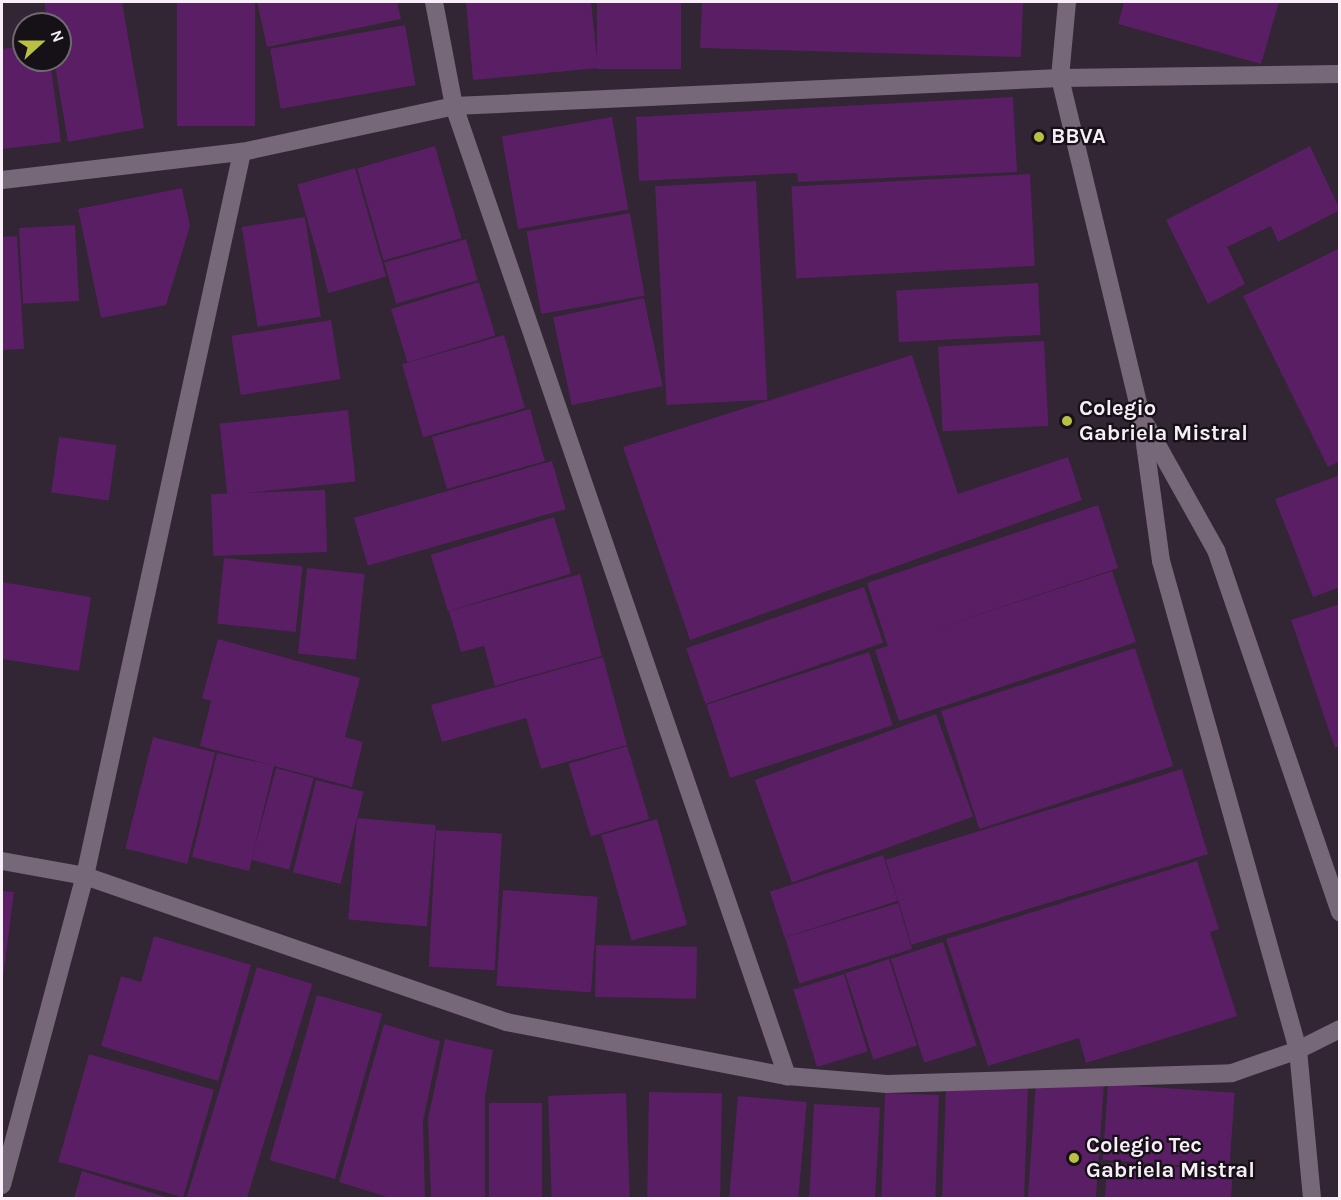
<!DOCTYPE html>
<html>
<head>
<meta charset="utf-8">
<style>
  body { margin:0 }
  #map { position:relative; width:1341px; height:1200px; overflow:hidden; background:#322534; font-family:Karla,sans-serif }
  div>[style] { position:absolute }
  .building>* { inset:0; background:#591e63; transform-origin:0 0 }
  .minor>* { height:18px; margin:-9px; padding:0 9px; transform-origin:9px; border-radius:9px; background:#776879 }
  .secondary>* { height:18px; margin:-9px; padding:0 9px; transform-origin:9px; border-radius:9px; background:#776879 }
  .dots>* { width:16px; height:16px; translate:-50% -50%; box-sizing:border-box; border:3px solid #161017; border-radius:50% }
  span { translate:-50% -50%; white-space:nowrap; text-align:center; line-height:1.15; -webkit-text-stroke:4.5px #161017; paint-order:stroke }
  .poi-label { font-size:22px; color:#f7eef8; font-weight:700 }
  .left { translate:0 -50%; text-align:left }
  .frame { position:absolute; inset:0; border:3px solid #f7eef8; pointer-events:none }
  .north { position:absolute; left:12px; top:12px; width:60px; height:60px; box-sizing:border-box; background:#161017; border:2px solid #706971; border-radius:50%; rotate:69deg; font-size:16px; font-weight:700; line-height:24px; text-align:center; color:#f7eef8 }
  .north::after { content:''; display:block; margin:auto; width:21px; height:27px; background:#bac045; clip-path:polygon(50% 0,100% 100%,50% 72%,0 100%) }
</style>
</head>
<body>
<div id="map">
  <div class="building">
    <div style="clip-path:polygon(44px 2px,122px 2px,144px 128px,68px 142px,54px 60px,60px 60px,60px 24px,48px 24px)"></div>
    <div style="left:177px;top:2px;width:78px;height:124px"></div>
    <div style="clip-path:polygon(257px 2px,397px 2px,401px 19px,267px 47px)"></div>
    <div style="clip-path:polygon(484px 2px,591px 2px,598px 68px,473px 80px,466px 3px)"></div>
    <div style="left:597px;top:2px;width:84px;height:67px"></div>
    <div style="clip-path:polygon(702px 2px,1023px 2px,1021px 57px,700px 48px)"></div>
    <div style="clip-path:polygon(1124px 2px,1279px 2px,1261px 64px,1118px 24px)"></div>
    <div style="left:405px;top:25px;width:61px;height:137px;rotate:80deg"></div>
    <div style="clip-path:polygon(24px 46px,24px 60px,50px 60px,61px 142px,2px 149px,2px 49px)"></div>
    <div style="clip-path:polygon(1013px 97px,1017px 172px,798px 182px,797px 173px,639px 181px,636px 117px)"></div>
    <div style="left:612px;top:117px;width:94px;height:112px;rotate:80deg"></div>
    <div style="left:435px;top:146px;width:96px;height:81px;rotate:74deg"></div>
    <div style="clip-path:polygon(1310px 146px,1340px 210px,1278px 242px,1271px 226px,1227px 247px,1245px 284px,1208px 304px,1166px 220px)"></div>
    <div style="left:355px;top:168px;width:113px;height:60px;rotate:74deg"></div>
    <div style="left:1030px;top:174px;width:92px;height:239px;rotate:87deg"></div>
    <div style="left:756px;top:181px;width:219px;height:101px;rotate:87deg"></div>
    <div style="clip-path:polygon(182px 188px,190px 226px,166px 305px,101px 318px,78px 209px)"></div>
    <div style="left:630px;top:213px;width:84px;height:105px;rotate:80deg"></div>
    <div style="left:305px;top:217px;width:101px;height:64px;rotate:81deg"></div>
    <div style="left:75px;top:225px;width:76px;height:56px;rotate:87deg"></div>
    <div style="clip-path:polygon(17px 236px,24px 349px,2px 350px,2px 237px)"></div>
    <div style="left:466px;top:239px;width:43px;height:85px;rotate:74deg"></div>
    <div style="clip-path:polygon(1340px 248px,1340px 461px,1328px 467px,1243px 296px)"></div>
    <div style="left:479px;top:282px;width:56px;height:92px;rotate:73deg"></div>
    <div style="left:1038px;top:283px;width:52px;height:142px;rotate:87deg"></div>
    <div style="left:644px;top:298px;width:90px;height:93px;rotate:78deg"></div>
    <div style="left:331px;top:320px;width:60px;height:101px;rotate:81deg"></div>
    <div style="left:504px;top:335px;width:76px;height:106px;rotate:74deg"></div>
    <div style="left:1044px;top:341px;width:85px;height:106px;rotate:87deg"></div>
    <div style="clip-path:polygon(912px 355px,958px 494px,1068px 457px,1082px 500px,690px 640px,623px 447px)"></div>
    <div style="left:530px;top:409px;width:54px;height:102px;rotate:74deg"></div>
    <div style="left:348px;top:410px;width:72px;height:129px;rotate:84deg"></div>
    <div style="left:59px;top:437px;width:58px;height:56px;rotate:8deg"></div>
    <div style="left:552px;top:461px;width:50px;height:206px;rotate:74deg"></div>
    <div style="clip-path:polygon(1340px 475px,1340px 587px,1313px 597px,1275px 499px)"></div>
    <div style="left:325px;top:490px;width:62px;height:114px;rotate:88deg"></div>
    <div style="clip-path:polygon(1098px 505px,1118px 568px,935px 629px,1112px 571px,1136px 642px,899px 721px,875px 650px,888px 646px,867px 583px)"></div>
    <div style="left:554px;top:517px;width:59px;height:129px;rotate:73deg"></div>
    <div style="left:224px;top:558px;width:79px;height:66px;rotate:6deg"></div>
    <div style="left:307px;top:568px;width:58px;height:86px;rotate:6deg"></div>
    <div style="clip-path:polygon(580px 574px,602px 656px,495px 686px,484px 646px,461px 652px,449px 611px)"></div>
    <div style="clip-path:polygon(2px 582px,91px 597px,79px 671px,2px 659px)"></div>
    <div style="left:864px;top:587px;width:59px;height:188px;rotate:71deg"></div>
    <div style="clip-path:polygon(1340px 604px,1340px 746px,1335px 748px,1291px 620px)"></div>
    <div style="clip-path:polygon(218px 639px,360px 678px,345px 737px,363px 742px,352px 787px,274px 766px,249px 871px,192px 857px,217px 753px,271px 765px,200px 746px,211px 701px,202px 698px)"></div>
    <div style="left:1135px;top:648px;width:124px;height:204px;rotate:72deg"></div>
    <div style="left:869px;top:652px;width:77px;height:171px;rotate:72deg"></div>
    <div style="clip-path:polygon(603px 657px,627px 745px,541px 769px,526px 718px,442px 742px,431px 705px)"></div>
    <div style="left:936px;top:714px;width:109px;height:193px;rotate:70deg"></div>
    <div style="left:153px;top:737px;width:64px;height:115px;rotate:14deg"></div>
    <div style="left:627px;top:746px;width:76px;height:61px;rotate:73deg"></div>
    <div style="left:276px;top:768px;width:39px;height:95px;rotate:15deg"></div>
    <div style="left:1182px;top:769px;width:89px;height:310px;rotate:73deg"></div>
    <div style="left:316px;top:780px;width:49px;height:95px;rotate:14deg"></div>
    <div style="left:357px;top:818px;width:79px;height:102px;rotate:5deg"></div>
    <div style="left:657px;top:819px;width:110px;height:58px;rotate:74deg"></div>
    <div style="left:436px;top:830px;width:66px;height:137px;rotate:3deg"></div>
    <div style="left:883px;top:855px;width:48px;height:119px;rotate:72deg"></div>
    <div style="clip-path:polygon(1197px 861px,1219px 929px,1210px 932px,1237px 1016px,1086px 1063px,1079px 1038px,988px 1066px,946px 939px)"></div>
    <div style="left:503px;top:890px;width:95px;height:96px;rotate:4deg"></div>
    <div style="clip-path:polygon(2px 891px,14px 892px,3px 978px,2px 978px)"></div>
    <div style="left:898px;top:903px;width:48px;height:118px;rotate:73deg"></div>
    <div style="clip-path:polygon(154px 936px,251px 965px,218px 1081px,101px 1046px,121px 976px,141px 982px)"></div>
    <div style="left:943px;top:942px;width:109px;height:55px;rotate:72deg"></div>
    <div style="left:596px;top:945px;width:101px;height:52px;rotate:1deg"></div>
    <div style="left:889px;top:959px;width:91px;height:46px;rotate:72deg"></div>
    <div style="left:257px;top:967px;width:58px;height:241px;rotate:17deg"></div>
    <div style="left:844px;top:974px;width:81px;height:53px;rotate:73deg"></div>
    <div style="left:317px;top:995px;width:68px;height:172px;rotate:16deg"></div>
    <div style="clip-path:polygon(384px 1024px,440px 1041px,423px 1121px,425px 1198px,390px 1198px,339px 1182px)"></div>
    <div style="clip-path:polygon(445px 1039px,493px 1050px,485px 1097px,485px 1198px,431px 1198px,428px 1119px)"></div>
    <div style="left:89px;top:1054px;width:130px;height:112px;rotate:16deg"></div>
    <div style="left:1036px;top:1081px;width:68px;height:117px;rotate:4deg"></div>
    <div style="left:1108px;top:1084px;width:127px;height:76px;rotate:4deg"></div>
    <div style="left:946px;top:1086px;width:82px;height:112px;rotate:2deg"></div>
    <div style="left:649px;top:1092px;width:73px;height:106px;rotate:1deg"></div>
    <div style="left:626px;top:1093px;width:105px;height:78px;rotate:88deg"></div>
    <div style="left:885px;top:1093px;width:54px;height:105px;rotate:2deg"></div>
    <div style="left:738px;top:1096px;width:69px;height:102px;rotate:5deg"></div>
    <div style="left:489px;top:1103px;width:53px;height:95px"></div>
    <div style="left:814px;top:1104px;width:66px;height:94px;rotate:3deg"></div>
    <div style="clip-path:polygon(1107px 1163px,1233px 1170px,1231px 1198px,1105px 1198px)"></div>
    <div style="clip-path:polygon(82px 1171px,169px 1198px,74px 1198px)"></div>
  </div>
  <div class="minor">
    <div style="left:434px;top:2px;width:106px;rotate:79.1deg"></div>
    <div style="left:454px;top:106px;width:1026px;rotate:71.05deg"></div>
    <div style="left:2px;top:180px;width:242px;rotate:-6.7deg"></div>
    <div style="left:242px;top:152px;width:217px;rotate:-12.2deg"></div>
    <div style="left:454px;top:106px;width:607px;rotate:-2.65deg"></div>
    <div style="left:1060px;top:78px;width:280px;rotate:-0.8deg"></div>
    <div style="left:2px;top:861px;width:84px;rotate:10.2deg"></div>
    <div style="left:85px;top:876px;width:446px;rotate:19.1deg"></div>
    <div style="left:506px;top:1022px;width:286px;rotate:10.9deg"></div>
    <div style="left:787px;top:1076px;width:100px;rotate:4.6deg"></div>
    <div style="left:887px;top:1084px;width:345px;rotate:-1.8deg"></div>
    <div style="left:1232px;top:1073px;width:70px;rotate:-19.2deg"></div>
    <div style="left:1298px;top:1050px;width:47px;rotate:-26.6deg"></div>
    <div style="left:2px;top:1185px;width:320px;rotate:-75deg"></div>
    <div style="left:85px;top:876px;width:741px;rotate:-77.76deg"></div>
  </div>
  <div class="secondary">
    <div style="left:1067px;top:2px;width:76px;rotate:95.3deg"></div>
    <div style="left:1060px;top:78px;width:347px;rotate:76.5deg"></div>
    <div style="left:1141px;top:415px;width:147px;rotate:82.2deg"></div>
    <div style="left:1161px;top:561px;width:508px;rotate:74.35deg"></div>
    <div style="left:1298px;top:1050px;width:149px;rotate:84.6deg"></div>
    <div style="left:1146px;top:425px;width:143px;rotate:60.8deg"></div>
    <div style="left:1216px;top:550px;width:383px;rotate:71.1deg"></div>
  </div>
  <div class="dots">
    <div style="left:1039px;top:137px;background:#bac045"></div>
    <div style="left:1067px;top:421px;background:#bac045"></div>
    <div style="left:1074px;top:1158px;background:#bac045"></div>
  </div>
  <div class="poi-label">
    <span class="left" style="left:1051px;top:137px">BBVA</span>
    <span class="left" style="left:1079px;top:421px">Colegio<br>Gabriela Mistral</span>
    <span class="left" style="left:1086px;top:1158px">Colegio Tec<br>Gabriela Mistral</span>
  </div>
  <div class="frame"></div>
  <div class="north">N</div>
</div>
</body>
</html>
